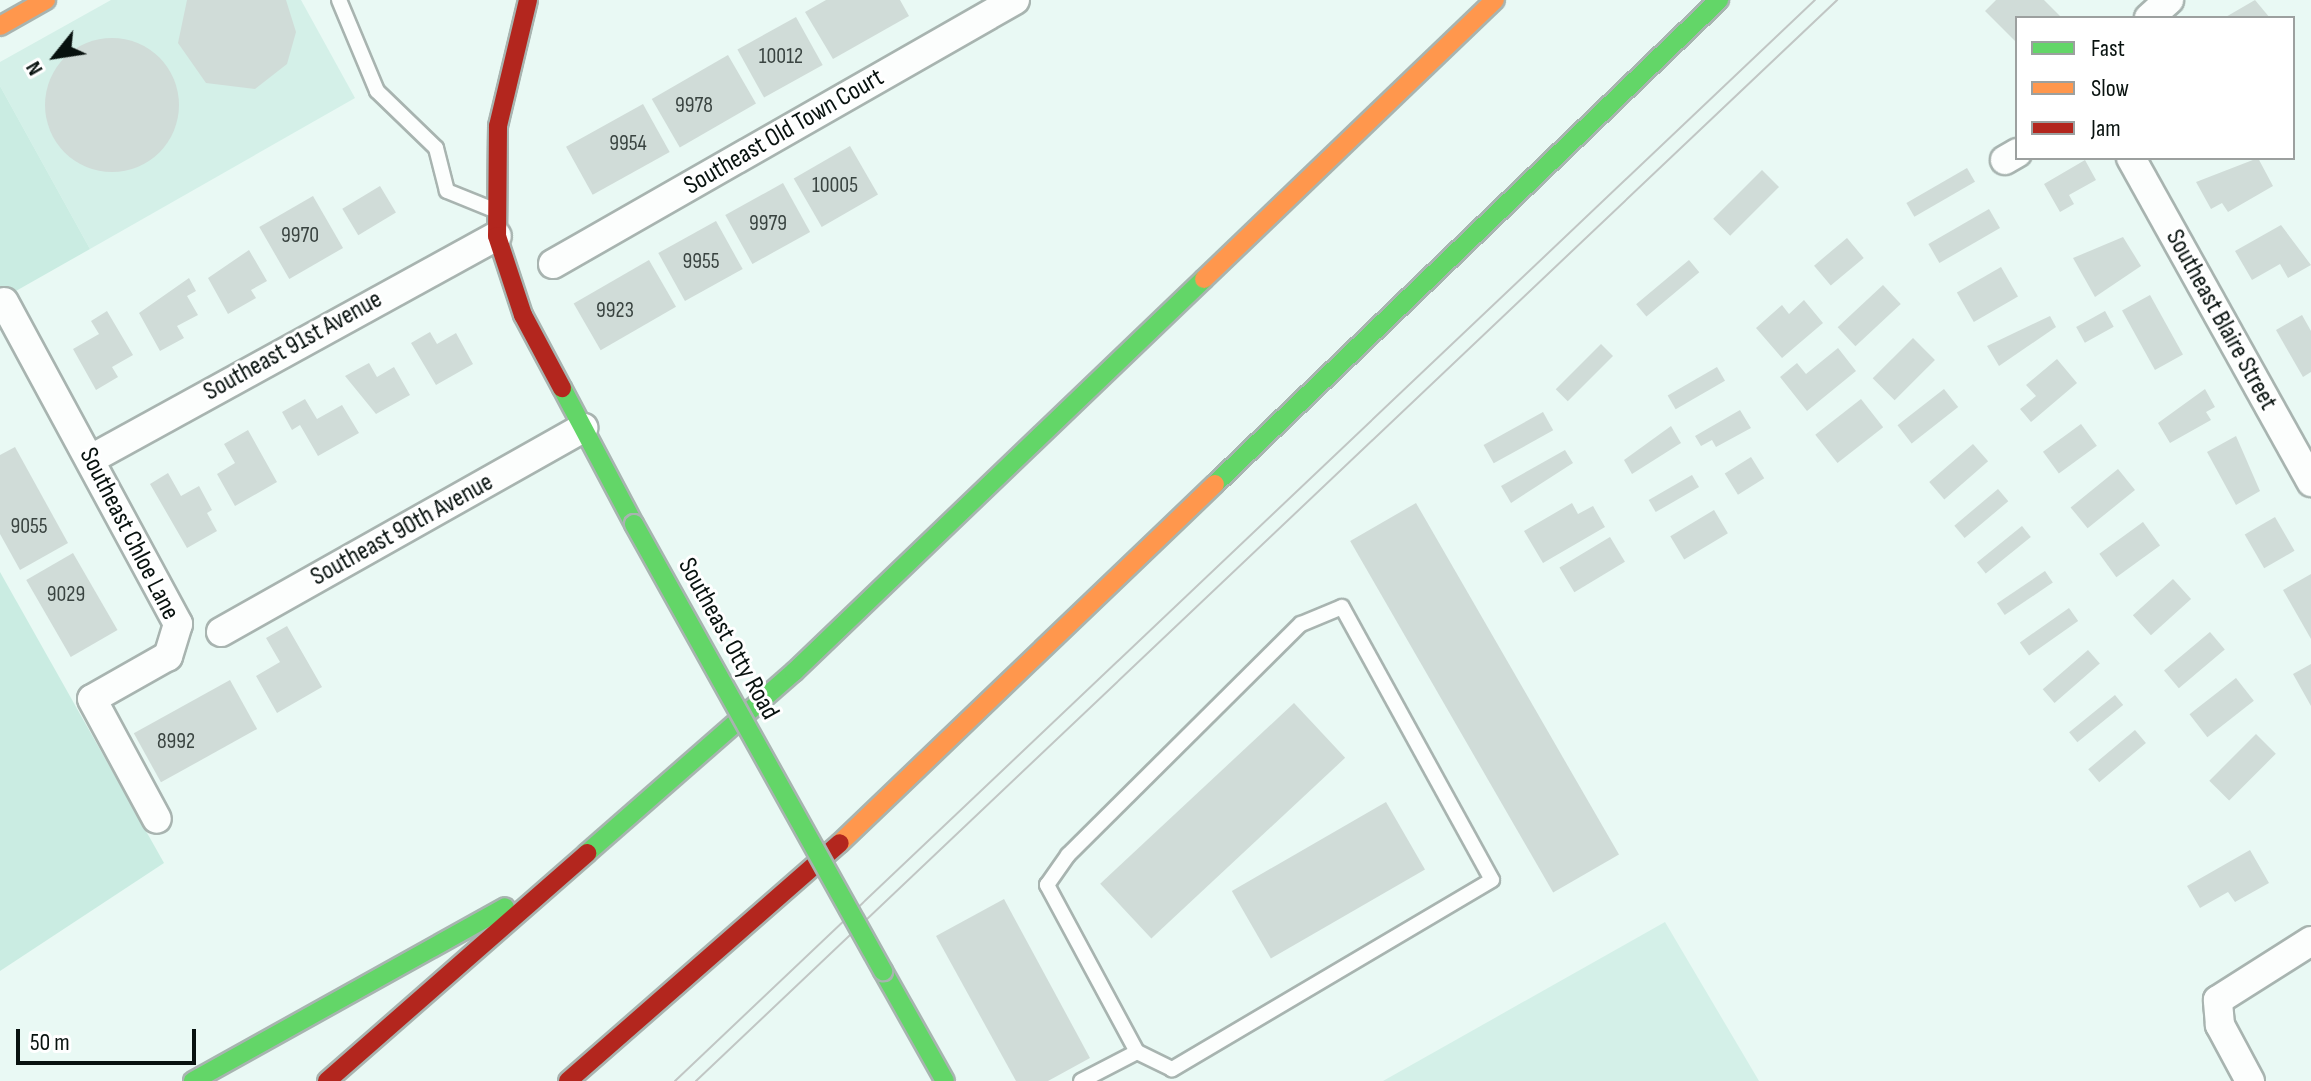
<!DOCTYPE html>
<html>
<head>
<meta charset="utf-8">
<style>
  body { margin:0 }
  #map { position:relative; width:2311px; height:1081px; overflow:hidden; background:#e9f9f4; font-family:"Sofia Sans Condensed",sans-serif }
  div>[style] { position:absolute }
  .built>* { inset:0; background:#d4f0e8 }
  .green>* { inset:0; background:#caece2 }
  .building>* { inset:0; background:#d0dcd8; transform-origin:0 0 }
  .round { border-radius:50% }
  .roads { filter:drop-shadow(2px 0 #a8b4b0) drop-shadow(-2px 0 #a8b4b0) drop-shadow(0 2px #a8b4b0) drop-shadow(0 -2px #a8b4b0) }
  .lane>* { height:14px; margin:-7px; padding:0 7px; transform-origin:7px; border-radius:7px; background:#fcfefd }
  .street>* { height:28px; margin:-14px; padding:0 14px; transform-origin:14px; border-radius:14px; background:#fcfefd }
  .fast>* { height:18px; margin:-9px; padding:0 9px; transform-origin:9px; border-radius:9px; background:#63d668 }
  .slow>* { height:18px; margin:-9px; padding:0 9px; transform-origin:9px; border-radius:9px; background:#ff974d }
  .jam>* { height:18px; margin:-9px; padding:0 9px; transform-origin:9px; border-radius:9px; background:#b3261e }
  .tram>* { height:2px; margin:-1px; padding:0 1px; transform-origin:1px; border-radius:1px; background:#c1c6c4 }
  .bridges { filter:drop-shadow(2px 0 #a8b4b0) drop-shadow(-2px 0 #a8b4b0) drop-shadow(0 2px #a8b4b0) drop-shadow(0 -2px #a8b4b0) }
  .fast-bridge>* { height:18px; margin:-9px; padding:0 9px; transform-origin:9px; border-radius:9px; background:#63d668 }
  span { translate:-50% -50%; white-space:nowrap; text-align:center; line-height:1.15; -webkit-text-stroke:6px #fff; paint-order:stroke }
  .number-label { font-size:22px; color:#3a4441 }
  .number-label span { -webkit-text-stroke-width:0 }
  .street-label { font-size:26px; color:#08120f }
  .legend { position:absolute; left:2015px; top:16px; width:280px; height:144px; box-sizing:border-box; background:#fff; border:2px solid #9ca09f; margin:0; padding:10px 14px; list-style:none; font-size:24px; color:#08120f }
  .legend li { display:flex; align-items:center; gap:16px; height:40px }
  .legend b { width:40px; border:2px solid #9ca09f }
  .north { position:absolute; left:16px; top:16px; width:80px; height:80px; -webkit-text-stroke:6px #fff; paint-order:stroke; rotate:240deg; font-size:22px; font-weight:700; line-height:32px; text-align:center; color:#08120f }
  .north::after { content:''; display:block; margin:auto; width:28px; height:36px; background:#08120f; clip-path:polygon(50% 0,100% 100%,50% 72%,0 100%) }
  .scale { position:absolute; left:16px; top:1029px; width:180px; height:36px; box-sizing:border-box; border:4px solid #08120f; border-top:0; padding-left:10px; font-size:24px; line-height:28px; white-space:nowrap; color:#08120f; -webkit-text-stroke:6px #fff; paint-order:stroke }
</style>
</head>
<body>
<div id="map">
  <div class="built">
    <div style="clip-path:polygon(111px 0,301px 0,355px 98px,90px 249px,0 86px,0 62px)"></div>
    <div style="clip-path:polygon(1665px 922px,1759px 1081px,1383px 1081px)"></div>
  </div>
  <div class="green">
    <div style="clip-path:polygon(0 86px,90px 249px,0 300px)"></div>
    <div style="clip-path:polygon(0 572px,164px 863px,0 971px)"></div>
  </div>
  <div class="building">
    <div style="clip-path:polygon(187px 0,286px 0,296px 32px,287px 64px,255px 89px,206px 83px,178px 43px)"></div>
    <div style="clip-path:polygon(826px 0,900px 0,909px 16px,833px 59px,805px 12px)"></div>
    <div style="clip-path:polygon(1996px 0,2044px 0,2062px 18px,2017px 18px,2017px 43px,1985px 11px)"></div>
    <div style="clip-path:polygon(2255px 0,2270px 18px,2224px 18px)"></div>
    <div style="left:796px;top:17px;width:55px;height:67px;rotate:61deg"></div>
    <div class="round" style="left:45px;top:38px;width:134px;height:134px"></div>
    <div style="left:728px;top:55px;width:56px;height:88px;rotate:60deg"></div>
    <div style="left:643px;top:104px;width:55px;height:88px;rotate:61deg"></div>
    <div style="left:850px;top:146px;width:56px;height:65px;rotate:60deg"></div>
    <div style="clip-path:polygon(2258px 158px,2273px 186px,2228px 212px,2222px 203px,2211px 209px,2196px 182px)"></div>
    <div style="clip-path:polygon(2085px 160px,2096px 180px,2069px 195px,2074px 204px,2060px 212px,2044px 184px)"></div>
    <div style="left:1967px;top:168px;width:16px;height:70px;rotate:60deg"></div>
    <div style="left:1762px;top:170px;width:24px;height:69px;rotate:45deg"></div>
    <div style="left:783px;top:183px;width:56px;height:66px;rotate:61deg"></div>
    <div style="left:380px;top:186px;width:31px;height:44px;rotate:59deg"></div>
    <div style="left:313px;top:196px;width:60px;height:62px;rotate:60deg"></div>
    <div style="left:1989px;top:209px;width:22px;height:70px;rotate:60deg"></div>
    <div style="left:716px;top:221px;width:55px;height:66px;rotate:61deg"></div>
    <div style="clip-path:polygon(2281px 225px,2311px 265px,2288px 278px,2280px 264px,2252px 280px,2235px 251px)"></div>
    <div style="clip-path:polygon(2123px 237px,2141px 266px,2095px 297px,2073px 258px)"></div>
    <div style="left:1847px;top:238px;width:26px;height:43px;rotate:50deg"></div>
    <div style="clip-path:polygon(249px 250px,267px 281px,251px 290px,256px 298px,228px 314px,208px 278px)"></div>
    <div style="left:649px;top:260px;width:54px;height:87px;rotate:60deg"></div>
    <div style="left:1689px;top:260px;width:16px;height:69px;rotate:50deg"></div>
    <div style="left:2001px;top:267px;width:34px;height:51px;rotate:60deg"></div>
    <div style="clip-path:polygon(189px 278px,196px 291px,187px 296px,198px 315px,177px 326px,184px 338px,160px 351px,139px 313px)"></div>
    <div style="left:1883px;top:285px;width:26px;height:62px;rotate:47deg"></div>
    <div style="left:2150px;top:295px;width:68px;height:32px;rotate:61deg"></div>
    <div style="clip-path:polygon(1804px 300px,1823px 323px,1782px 358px,1756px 328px,1782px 305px,1789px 314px)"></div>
    <div style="clip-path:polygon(107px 311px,133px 355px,112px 367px,118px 377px,96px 390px,73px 349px,99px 334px,91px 321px)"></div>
    <div style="left:2105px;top:311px;width:18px;height:33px;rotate:61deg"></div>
    <div style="clip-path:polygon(2302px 315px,2311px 331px,2311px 372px,2303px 377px,2276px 330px)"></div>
    <div style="clip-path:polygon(2050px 316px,2056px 327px,1999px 366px,1987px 346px)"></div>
    <div style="clip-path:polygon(430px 332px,437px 344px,456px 333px,473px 364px,436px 385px,411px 343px)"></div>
    <div style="left:1913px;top:338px;width:31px;height:57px;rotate:45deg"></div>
    <div style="left:1601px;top:344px;width:17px;height:64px;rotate:45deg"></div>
    <div style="clip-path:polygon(1838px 348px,1856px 371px,1807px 411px,1780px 377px,1797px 363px,1806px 374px)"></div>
    <div style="clip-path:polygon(2057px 359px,2077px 383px,2031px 422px,2020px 409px,2036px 396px,2026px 385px)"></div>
    <div style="clip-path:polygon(369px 363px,377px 377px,394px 367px,410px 395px,376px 414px,345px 376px)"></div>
    <div style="left:1717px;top:367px;width:16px;height:57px;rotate:60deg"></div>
    <div style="left:1944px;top:389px;width:23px;height:59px;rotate:52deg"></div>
    <div style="clip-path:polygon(2205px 389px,2215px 407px,2206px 412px,2211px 420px,2170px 443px,2158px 423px)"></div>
    <div style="clip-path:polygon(305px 399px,317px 419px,342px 405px,359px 433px,318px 456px,300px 425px,292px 430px,282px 412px)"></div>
    <div style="left:1861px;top:399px;width:36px;height:58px;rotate:52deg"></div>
    <div style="clip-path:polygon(1740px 410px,1751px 428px,1716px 447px,1712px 440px,1701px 446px,1695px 436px)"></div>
    <div style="left:1543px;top:412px;width:21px;height:68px;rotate:61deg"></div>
    <div style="left:2081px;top:424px;width:27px;height:47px;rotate:54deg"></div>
    <div style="clip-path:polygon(1671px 426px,1681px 443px,1632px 474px,1624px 460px)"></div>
    <div style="clip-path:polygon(248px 430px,277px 482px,235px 506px,217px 474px,235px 463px,224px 444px)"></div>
    <div style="clip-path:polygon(2236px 436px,2260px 491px,2236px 505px,2207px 452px)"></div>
    <div style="left:1973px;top:444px;width:23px;height:58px;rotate:49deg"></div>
    <div style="clip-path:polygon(15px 447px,68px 543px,20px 570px,0 534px,0 455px)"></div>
    <div style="clip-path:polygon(1565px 450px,1573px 463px,1511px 503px,1501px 486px)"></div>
    <div style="left:1751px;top:457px;width:25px;height:31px;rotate:58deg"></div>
    <div style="left:2118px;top:469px;width:27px;height:61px;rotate:51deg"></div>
    <div style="clip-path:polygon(168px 473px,181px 496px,199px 486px,212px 510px,207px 513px,217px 531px,187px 548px,150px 484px)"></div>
    <div style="left:1692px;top:475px;width:14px;height:50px;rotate:60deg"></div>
    <div style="left:1998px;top:489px;width:16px;height:57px;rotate:50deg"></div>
    <div style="left:1416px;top:503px;width:406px;height:76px;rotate:60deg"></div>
    <div style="clip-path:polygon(1572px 503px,1578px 514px,1593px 506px,1605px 527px,1543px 563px,1524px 531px)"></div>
    <div style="left:1714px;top:510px;width:27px;height:51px;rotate:59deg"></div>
    <div style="left:2275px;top:517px;width:39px;height:35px;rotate:60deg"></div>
    <div style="left:2143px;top:522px;width:29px;height:54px;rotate:54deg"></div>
    <div style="left:2022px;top:526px;width:14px;height:58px;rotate:51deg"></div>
    <div style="left:1610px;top:537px;width:29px;height:59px;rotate:59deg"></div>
    <div style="left:73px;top:553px;width:89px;height:54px;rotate:60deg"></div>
    <div style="left:2045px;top:571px;width:14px;height:58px;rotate:56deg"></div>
    <div style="clip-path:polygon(2311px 574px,2311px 639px,2283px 590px)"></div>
    <div style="left:2173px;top:579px;width:27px;height:54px;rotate:48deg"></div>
    <div style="left:2069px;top:608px;width:16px;height:60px;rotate:55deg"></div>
    <div style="clip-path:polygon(287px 626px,322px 687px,277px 713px,256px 676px,280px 662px,266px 638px)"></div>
    <div style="left:2210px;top:632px;width:23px;height:60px;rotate:50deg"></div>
    <div style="left:2088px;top:650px;width:18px;height:60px;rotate:49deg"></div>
    <div style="clip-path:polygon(2311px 664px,2311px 706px,2293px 674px)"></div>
    <div style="left:2236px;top:678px;width:29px;height:59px;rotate:52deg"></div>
    <div style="left:230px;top:680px;width:56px;height:110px;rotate:61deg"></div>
    <div style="left:2115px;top:695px;width:13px;height:59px;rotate:51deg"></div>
    <div style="left:1294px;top:703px;width:75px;height:265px;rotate:47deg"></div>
    <div style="left:2135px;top:730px;width:17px;height:61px;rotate:50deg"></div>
    <div style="left:2256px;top:734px;width:28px;height:66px;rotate:45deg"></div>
    <div style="left:1386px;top:802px;width:78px;height:178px;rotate:60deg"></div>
    <div style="clip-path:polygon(2250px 850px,2269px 883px,2235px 902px,2228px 892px,2200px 908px,2187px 886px)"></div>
    <div style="clip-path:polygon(1004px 899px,1090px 1058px,1048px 1081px,1016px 1081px,936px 936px)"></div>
  </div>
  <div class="roads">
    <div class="lane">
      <div style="left:339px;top:0;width:99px;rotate:67.3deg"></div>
      <div style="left:377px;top:91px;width:82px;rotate:44deg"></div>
      <div style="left:436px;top:148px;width:44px;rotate:75.7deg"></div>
      <div style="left:447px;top:191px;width:51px;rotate:22deg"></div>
      <div style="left:1342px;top:607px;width:311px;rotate:61.2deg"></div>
      <div style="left:1492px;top:880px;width:372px;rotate:149.4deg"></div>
      <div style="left:1172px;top:1069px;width:39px;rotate:-154deg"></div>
      <div style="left:1137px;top:1052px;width:190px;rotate:-118.3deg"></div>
      <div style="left:1047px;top:885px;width:37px;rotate:-55deg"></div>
      <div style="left:1068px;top:855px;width:328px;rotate:-44.8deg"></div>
      <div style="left:1301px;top:624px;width:44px;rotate:-22.5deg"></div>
      <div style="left:1081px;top:1081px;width:63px;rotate:-27.4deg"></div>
    </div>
    <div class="street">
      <div style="left:2149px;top:18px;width:27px;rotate:-42deg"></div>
      <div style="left:2131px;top:158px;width:371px;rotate:60.9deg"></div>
      <div style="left:2005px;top:160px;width:14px;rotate:-30deg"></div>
      <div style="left:553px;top:264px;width:532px;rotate:-29.74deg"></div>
      <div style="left:4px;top:302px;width:366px;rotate:61.6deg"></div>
      <div style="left:178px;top:624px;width:34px;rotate:107deg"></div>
      <div style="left:168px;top:656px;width:87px;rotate:150.5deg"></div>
      <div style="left:92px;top:699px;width:136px;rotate:61.6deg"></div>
      <div style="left:91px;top:459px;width:463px;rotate:-28.8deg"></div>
      <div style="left:221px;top:632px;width:416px;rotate:-29.4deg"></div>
      <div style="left:2250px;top:1081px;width:64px;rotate:-118.2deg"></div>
      <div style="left:2220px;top:1025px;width:25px;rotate:-95deg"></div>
      <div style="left:2218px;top:1000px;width:110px;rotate:-32.4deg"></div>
    </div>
    <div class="fast">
      <div style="left:562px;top:388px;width:154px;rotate:62.1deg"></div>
      <div style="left:1215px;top:484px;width:699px;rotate:-43.84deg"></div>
      <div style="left:587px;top:853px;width:275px;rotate:-41.2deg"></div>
      <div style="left:794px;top:672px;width:568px;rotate:-43.79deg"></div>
      <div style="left:883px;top:971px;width:126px;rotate:60.6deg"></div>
      <div style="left:193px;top:1081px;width:357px;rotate:-29.1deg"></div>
    </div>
    <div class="slow">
      <div style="left:0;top:26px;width:53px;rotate:-29.5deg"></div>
      <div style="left:1204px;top:279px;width:403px;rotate:-43.8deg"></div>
      <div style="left:840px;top:843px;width:519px;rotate:-43.75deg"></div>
    </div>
    <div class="jam">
      <div style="left:528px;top:0;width:130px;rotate:103.4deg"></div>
      <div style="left:498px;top:126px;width:110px;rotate:90.5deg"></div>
      <div style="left:497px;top:236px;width:83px;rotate:71.8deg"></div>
      <div style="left:523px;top:315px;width:83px;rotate:61.9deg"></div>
      <div style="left:327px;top:1081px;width:346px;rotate:-41.2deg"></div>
      <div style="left:568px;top:1081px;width:361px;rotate:-41.2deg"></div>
    </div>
  </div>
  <div class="tram">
    <div style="left:675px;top:1081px;width:1571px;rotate:-43.48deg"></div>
    <div style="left:696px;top:1081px;width:1572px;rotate:-43.45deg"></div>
  </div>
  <div class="bridges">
    <div class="fast-bridge">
      <div style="left:634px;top:524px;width:512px;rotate:60.88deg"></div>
    </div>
  </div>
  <div class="number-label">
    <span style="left:781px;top:57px">10012</span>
    <span style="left:694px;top:106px">9978</span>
    <span style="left:628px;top:144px">9954</span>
    <span style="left:835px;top:186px">10005</span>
    <span style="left:768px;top:224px">9979</span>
    <span style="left:300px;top:236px">9970</span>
    <span style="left:701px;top:262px">9955</span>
    <span style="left:615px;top:311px">9923</span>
    <span style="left:29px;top:527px">9055</span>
    <span style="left:66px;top:595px">9029</span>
    <span style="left:176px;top:742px">8992</span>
  </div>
  <div class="street-label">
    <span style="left:784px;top:132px;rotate:-30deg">Southeast Old Town Court</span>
    <span style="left:2221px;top:320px;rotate:61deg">Southeast Blaire Street</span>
    <span style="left:293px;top:346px;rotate:-29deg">Southeast 91st Avenue</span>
    <span style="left:402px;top:530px;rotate:-29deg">Southeast 90th Avenue</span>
    <span style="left:129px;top:534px;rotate:63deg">Southeast Chloe Lane</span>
    <span style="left:728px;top:639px;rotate:61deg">Southeast Otty Road</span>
  </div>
  <ul class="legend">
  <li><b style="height:10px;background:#63d668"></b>Fast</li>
  <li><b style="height:10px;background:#ff974d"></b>Slow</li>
  <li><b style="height:10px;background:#b3261e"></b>Jam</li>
  </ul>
  <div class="north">N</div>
  <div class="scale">50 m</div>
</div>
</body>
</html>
